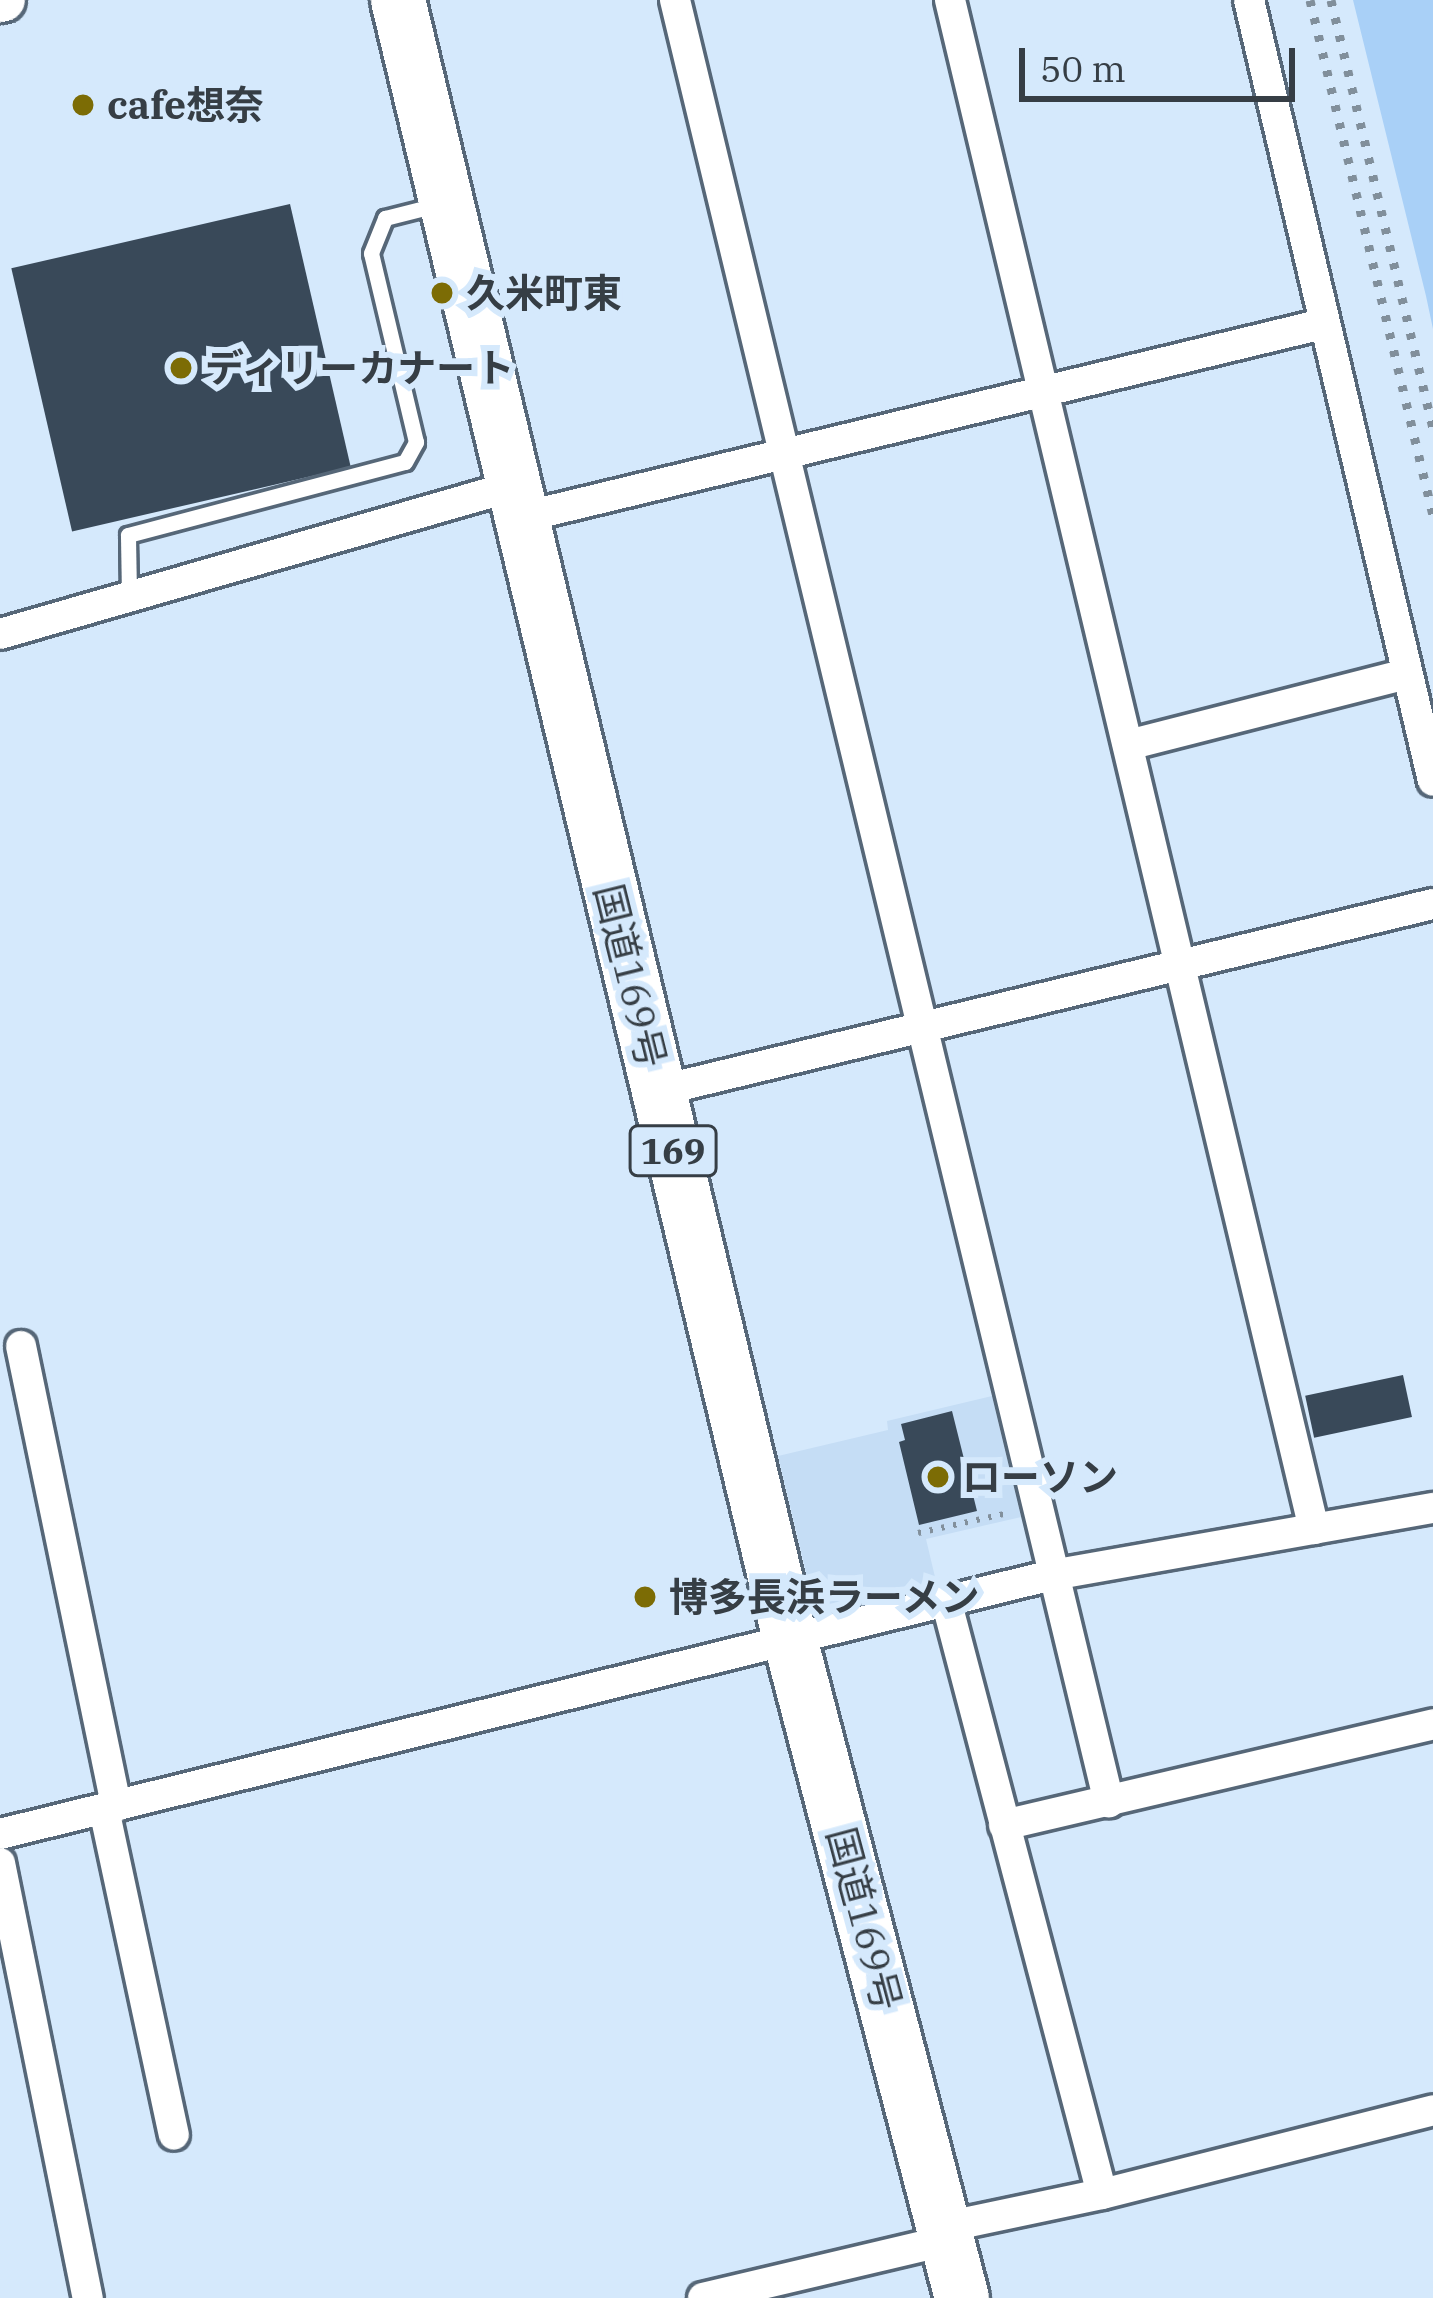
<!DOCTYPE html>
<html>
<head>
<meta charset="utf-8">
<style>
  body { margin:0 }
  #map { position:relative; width:1433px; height:2298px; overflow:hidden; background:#d5e9fc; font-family:"IBM Plex Serif","Noto Sans JP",serif }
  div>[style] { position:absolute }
  .built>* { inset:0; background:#c5ddf5 }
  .green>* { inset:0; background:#a9d0f7 }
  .building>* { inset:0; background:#394959; transform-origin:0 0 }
  .path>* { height:6px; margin-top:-3px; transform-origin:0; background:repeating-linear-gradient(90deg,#82909c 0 3px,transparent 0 12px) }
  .roads { filter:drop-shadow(3px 0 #566778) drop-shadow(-3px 0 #566778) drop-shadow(0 3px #566778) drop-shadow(0 -3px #566778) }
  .lane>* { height:15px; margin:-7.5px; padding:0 7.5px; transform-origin:7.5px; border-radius:7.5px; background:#fff }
  .street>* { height:30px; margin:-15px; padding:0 15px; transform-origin:15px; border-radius:15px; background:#fff }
  .secondary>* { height:42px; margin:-21px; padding:0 21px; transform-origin:21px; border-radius:21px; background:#fff }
  .highway>* { height:54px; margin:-27px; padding:0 27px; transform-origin:27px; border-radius:27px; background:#fff }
  .rail>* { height:9px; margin-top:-4.5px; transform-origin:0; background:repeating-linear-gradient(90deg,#818f9b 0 6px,transparent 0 18px) }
  .dots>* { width:33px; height:33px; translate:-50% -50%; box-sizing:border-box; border:6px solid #d5e9fc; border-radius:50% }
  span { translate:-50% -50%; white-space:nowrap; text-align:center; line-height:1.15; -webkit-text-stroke:12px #d5e9fc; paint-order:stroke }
  .shield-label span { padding:3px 9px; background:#d5e9fc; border:3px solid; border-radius:9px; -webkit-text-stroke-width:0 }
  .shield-label { font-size:36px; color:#363e45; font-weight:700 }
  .poi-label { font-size:39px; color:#363e45; font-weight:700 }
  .left { translate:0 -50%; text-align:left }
  .street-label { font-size:39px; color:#363e45 }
  .scale { position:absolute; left:1019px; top:48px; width:276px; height:54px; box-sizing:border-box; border:6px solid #363e45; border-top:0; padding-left:15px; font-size:36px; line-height:42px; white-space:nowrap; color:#363e45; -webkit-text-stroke:9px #d5e9fc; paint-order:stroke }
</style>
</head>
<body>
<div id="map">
  <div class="built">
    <div style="clip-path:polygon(992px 1396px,1021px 1517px,926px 1539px,939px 1594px,818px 1622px,778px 1456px,888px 1430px,887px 1421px)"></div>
  </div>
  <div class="green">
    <div style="clip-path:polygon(1353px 0,1433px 0,1433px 329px,1426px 296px)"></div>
  </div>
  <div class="building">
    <div style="left:290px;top:204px;width:270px;height:286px;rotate:77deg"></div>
    <div style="left:1403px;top:1375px;width:43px;height:100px;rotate:78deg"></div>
    <div style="clip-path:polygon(952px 1411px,977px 1511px,919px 1525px,899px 1442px,905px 1440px,901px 1424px)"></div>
  </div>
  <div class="path">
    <div style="left:918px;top:1533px;width:92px;rotate:-12.5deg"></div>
  </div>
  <div class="roads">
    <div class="lane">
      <div style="left:129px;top:594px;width:59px;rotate:-91deg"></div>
      <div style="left:128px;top:535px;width:286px;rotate:-14.8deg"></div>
      <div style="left:405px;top:462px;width:23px;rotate:-61deg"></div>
      <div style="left:416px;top:442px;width:194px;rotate:-103.4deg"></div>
      <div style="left:371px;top:253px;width:38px;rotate:-68deg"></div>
      <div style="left:385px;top:218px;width:53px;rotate:-14.3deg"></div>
    </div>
    <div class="street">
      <div style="left:675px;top:0;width:1854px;rotate:76.46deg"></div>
      <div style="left:950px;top:0;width:1572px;rotate:76.61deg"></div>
      <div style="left:1249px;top:0;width:802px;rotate:76.74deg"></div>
      <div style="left:519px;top:518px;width:827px;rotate:-13.57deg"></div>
      <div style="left:0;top:634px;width:531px;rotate:-16.08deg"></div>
      <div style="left:1128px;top:745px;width:288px;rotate:-14.3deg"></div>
      <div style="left:658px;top:1091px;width:797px;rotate:-13.57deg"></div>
      <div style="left:21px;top:1346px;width:470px;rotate:78.3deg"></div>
      <div style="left:946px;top:1600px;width:614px;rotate:75.28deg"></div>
      <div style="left:104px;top:1809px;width:333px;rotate:77.9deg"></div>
      <div style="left:1004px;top:1825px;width:441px;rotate:-13.2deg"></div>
      <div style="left:0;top:1834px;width:1083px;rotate:-13.83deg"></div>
      <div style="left:1052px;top:1575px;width:387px;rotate:-10deg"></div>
      <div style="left:0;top:1863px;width:444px;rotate:78.6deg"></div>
      <div style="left:945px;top:2227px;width:160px;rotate:-11.9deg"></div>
      <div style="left:1102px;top:2194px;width:341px;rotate:-14.2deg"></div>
      <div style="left:703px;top:2298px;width:253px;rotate:-13.3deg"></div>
    </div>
    <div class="secondary">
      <div style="left:0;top:1px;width:4px;rotate:-14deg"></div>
    </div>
    <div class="highway">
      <div style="left:398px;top:0;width:1677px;rotate:76.55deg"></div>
      <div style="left:788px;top:1631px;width:689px;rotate:75.38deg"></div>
    </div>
  </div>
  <div class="rail">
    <div style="left:1310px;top:0;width:529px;rotate:76.57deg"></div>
    <div style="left:1331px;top:0;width:441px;rotate:76.6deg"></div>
  </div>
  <div class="dots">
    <div style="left:83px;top:105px;background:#7c6c05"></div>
    <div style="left:442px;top:293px;background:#7c6c05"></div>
    <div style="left:181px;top:368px;background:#7c6c05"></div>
    <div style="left:938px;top:1477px;background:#7c6c05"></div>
    <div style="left:645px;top:1597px;background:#7c6c05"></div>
  </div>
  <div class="shield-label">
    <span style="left:673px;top:1151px">169</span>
  </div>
  <div class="poi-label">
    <span class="left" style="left:107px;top:105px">cafe想奈</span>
    <span class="left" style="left:466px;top:293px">久米町東</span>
    <span class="left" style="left:205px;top:368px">ディリーカナート</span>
    <span class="left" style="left:962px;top:1477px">ローソン</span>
    <span class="left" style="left:669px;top:1597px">博多長浜ラーメン</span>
  </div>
  <div class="street-label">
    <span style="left:630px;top:976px;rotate:76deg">国道169号</span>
    <span style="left:864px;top:1919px;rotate:75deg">国道169号</span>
  </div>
  <div class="scale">50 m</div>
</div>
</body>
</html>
